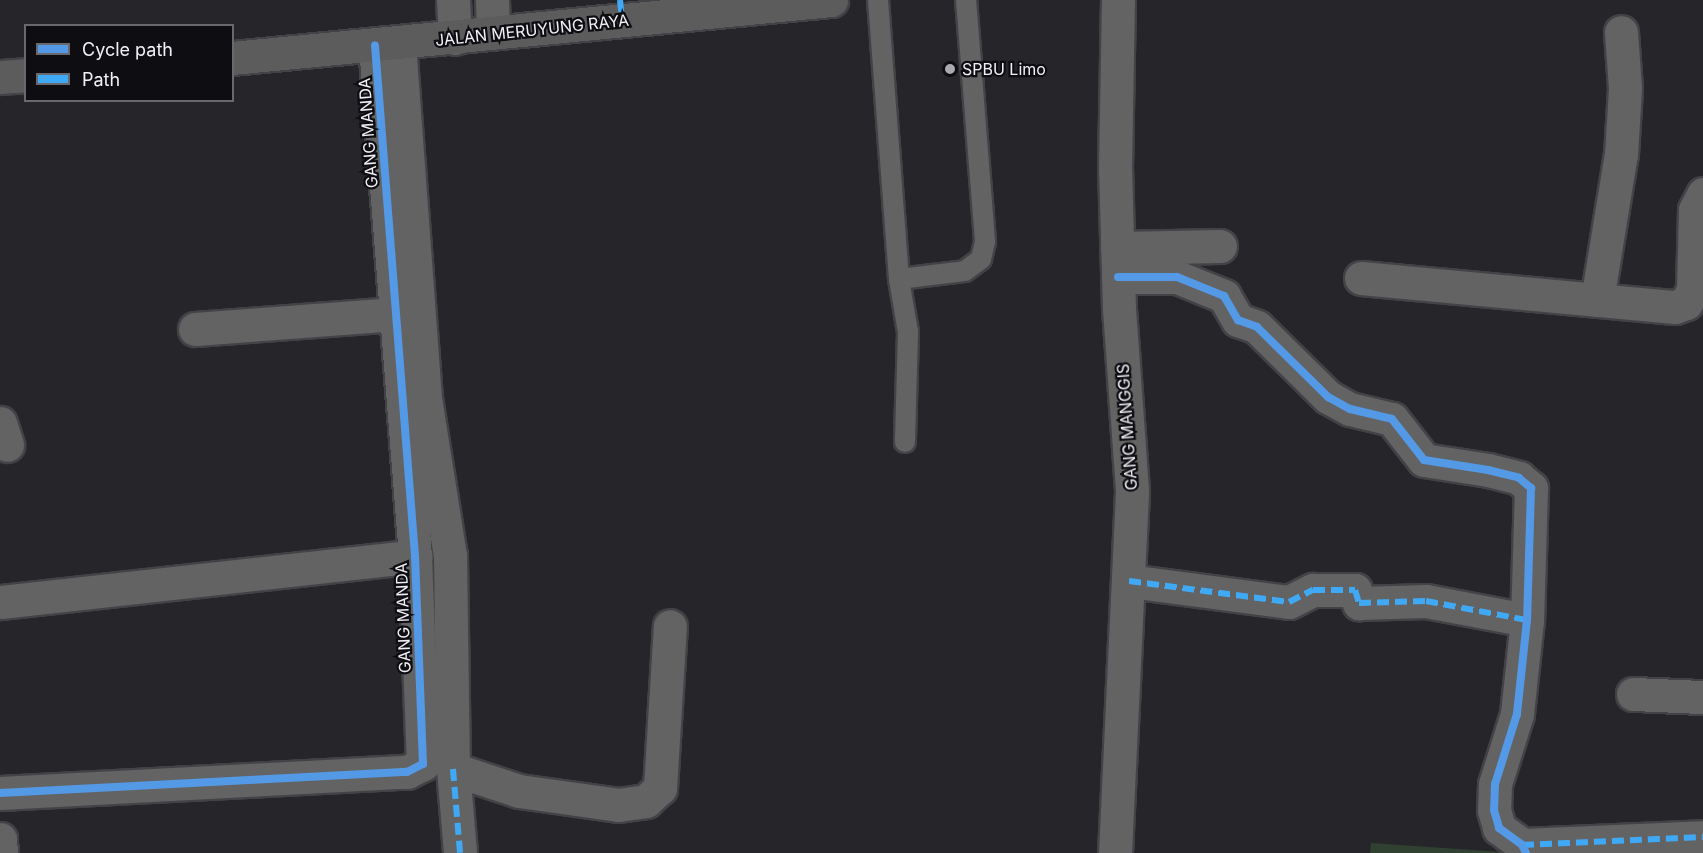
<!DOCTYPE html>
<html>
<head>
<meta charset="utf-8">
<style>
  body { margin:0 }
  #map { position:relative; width:1703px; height:853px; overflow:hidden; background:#26252a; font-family:Inter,sans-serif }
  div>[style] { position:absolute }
  .green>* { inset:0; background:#304131 }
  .roads { filter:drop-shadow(2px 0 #434246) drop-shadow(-2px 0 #434246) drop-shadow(0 2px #434246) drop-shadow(0 -2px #434246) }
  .lane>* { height:20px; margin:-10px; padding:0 10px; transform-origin:10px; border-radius:10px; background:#646363 }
  .street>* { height:33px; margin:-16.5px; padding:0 16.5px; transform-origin:16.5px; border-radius:16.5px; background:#646363 }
  .secondary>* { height:33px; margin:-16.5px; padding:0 16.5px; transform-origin:16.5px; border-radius:16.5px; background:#5d5c5d }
  .quiet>* { height:6px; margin-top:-3px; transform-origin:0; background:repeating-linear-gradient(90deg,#3fa9f5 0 12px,transparent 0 18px) }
  .cycleway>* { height:8px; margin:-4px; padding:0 4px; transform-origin:4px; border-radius:4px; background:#5399e6 }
  .dots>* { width:16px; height:16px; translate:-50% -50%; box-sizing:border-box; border:3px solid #0e0d11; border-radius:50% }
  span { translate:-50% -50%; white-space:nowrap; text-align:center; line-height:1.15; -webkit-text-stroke:4.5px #0e0d11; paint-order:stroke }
  .street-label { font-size:16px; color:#f1f0f7 }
  .poi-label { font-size:16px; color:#f1f0f7 }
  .left { translate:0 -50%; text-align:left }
  .legend { position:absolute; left:24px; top:24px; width:210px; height:78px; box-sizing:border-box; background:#0e0d11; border:2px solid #69686d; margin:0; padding:8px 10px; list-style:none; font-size:18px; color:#f1f0f7 }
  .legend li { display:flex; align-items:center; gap:12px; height:30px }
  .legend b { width:30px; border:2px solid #69686d }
</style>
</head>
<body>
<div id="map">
  <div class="green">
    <div style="clip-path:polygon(1371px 843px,1502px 852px,1502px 853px,1370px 853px)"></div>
  </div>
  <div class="roads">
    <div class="lane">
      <div style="left:878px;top:0;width:280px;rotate:85.7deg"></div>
      <div style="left:899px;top:279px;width:54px;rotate:80.4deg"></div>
      <div style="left:908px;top:332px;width:110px;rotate:91.6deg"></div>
      <div style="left:899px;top:279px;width:66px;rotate:-6.9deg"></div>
      <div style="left:965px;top:271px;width:20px;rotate:-37deg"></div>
      <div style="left:981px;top:259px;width:18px;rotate:-77deg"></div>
      <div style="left:985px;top:241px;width:242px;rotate:-94.5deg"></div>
    </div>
    <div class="street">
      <div style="left:453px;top:0;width:38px;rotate:87deg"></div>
      <div style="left:492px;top:0;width:32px;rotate:88deg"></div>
      <div style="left:399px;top:44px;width:355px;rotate:85.8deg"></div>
      <div style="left:425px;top:398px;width:159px;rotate:81deg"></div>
      <div style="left:450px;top:555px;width:214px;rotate:89.2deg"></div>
      <div style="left:453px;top:769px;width:84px;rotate:85.2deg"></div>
      <div style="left:1117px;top:248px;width:103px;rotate:-1.1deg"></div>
      <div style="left:1118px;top:277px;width:59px"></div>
      <div style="left:1177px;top:277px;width:51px;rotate:22deg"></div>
      <div style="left:1224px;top:296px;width:28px;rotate:60deg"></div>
      <div style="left:1238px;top:320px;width:20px;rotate:20deg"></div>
      <div style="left:1257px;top:327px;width:100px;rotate:44.6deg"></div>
      <div style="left:1328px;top:397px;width:25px;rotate:29deg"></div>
      <div style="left:1350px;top:409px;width:43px;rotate:13.4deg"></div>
      <div style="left:1392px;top:419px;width:52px;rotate:52deg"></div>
      <div style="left:1424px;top:460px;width:65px;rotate:8.9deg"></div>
      <div style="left:1488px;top:470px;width:32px;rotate:14deg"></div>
      <div style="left:1519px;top:478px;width:16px;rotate:40deg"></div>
      <div style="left:1531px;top:488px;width:132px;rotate:91.7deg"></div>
      <div style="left:1527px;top:620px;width:95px;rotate:96.1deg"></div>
      <div style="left:1517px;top:714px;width:73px;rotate:107.4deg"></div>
      <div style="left:1495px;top:784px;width:26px;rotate:92deg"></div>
      <div style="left:1494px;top:810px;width:19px;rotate:74deg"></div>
      <div style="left:1499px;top:828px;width:29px;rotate:36deg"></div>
      <div style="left:1522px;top:845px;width:9px;rotate:63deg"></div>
      <div style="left:1361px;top:278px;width:315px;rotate:5.3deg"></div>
      <div style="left:1675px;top:307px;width:12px;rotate:-20deg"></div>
      <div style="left:1686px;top:303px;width:15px;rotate:-62deg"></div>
      <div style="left:1693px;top:290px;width:80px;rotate:-88.6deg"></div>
      <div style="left:1695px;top:210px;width:18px;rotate:-63deg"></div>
      <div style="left:1597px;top:300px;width:148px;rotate:-80.7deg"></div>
      <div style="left:1621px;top:154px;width:66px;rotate:-86.5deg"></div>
      <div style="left:1625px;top:88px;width:56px;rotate:-94.1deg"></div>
      <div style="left:195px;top:329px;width:201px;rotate:-4.3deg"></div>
      <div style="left:0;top:423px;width:23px;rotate:72deg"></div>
      <div style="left:1129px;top:581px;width:161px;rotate:7.5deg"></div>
      <div style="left:1289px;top:602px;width:27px;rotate:-27deg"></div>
      <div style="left:1313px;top:590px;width:42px"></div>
      <div style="left:1355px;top:590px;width:14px;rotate:73deg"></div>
      <div style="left:1359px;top:603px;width:67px;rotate:-1.7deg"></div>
      <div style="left:1426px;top:601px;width:103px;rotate:10.7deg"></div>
      <div style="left:0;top:602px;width:418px;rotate:-6.3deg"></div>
      <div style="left:1633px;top:694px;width:70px;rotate:2.5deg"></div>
      <div style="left:453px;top:769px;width:70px;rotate:18.4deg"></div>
      <div style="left:519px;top:791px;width:100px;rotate:8deg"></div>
      <div style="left:618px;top:805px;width:28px;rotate:-8deg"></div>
      <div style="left:646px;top:801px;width:19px;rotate:-43deg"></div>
      <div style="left:660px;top:788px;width:162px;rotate:-86.5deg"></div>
      <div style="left:0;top:793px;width:408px;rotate:-3deg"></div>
      <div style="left:407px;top:772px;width:18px;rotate:-27deg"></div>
      <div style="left:423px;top:764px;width:208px;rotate:-92.2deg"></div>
      <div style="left:415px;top:556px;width:512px;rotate:-94.48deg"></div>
      <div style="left:0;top:839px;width:14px;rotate:86deg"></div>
      <div style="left:1522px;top:845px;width:181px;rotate:-2.5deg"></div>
      <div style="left:1115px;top:853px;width:363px;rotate:-87.3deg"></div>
      <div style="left:1132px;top:490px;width:181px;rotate:-94.1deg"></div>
      <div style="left:1119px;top:309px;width:139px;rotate:-91.6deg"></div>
      <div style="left:1115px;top:170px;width:170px;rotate:-89deg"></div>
    </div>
    <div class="secondary">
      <div style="left:232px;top:58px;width:602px;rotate:-5.53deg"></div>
      <div style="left:0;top:77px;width:26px;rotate:-4deg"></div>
    </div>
  </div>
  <div class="quiet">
    <div style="left:620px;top:0;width:20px;rotate:84deg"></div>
    <div style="left:1129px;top:581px;width:161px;rotate:7.5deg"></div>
    <div style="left:1289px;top:602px;width:27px;rotate:-27deg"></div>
    <div style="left:1313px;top:590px;width:42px"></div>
    <div style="left:1355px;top:590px;width:14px;rotate:73deg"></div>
    <div style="left:1359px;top:603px;width:67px;rotate:-1.7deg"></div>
    <div style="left:1426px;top:601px;width:103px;rotate:10.7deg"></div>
    <div style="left:453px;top:769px;width:84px;rotate:85.2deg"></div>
    <div style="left:1522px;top:845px;width:181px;rotate:-2.5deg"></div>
  </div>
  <div class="cycleway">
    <div style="left:1118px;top:277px;width:59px"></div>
    <div style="left:1177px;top:277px;width:51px;rotate:22deg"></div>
    <div style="left:1224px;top:296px;width:28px;rotate:60deg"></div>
    <div style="left:1238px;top:320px;width:20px;rotate:20deg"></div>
    <div style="left:1257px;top:327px;width:100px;rotate:44.6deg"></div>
    <div style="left:1328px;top:397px;width:25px;rotate:29deg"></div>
    <div style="left:1350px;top:409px;width:43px;rotate:13.4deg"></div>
    <div style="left:1392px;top:419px;width:52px;rotate:52deg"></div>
    <div style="left:1424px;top:460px;width:65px;rotate:8.9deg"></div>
    <div style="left:1488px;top:470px;width:32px;rotate:14deg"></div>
    <div style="left:1519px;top:478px;width:16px;rotate:40deg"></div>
    <div style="left:1531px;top:488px;width:132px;rotate:91.7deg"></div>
    <div style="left:1527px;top:620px;width:95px;rotate:96.1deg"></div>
    <div style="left:1517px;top:714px;width:73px;rotate:107.4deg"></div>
    <div style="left:1495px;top:784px;width:26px;rotate:92deg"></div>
    <div style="left:1494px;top:810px;width:19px;rotate:74deg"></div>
    <div style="left:1499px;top:828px;width:29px;rotate:36deg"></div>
    <div style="left:1522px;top:845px;width:9px;rotate:63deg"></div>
    <div style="left:0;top:793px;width:408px;rotate:-3deg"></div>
    <div style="left:407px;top:772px;width:18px;rotate:-27deg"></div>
    <div style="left:423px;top:764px;width:208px;rotate:-92.2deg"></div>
    <div style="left:415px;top:556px;width:512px;rotate:-94.48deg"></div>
  </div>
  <div class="dots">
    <div style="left:950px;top:69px;background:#aaa9af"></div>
  </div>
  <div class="street-label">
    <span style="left:532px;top:30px;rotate:-6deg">JALAN MERUYUNG RAYA</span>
    <span style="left:368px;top:133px;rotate:-94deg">GANG MANDA</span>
    <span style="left:1127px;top:427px;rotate:-94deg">GANG MANGGIS</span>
    <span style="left:403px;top:618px;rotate:-92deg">GANG MANDA</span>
  </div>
  <div class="poi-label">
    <span class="left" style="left:962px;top:69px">SPBU Limo</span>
  </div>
  <ul class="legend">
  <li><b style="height:8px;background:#5399e6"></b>Cycle path</li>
  <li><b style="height:8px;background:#3fa9f5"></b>Path</li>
  </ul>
</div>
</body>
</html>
